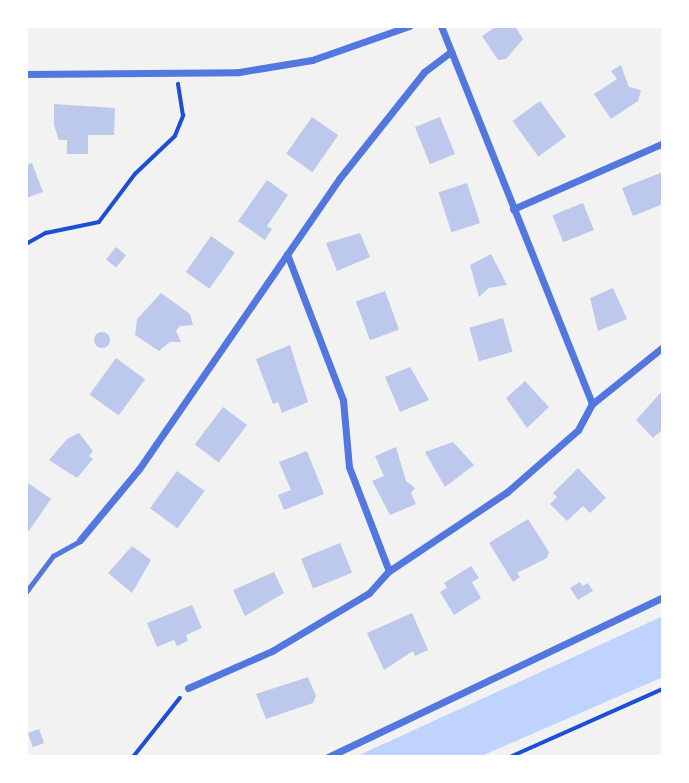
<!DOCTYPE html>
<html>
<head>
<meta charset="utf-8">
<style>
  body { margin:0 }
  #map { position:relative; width:689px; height:783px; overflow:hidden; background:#f2f2f2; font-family:Poppins,sans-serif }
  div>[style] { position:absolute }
  .water>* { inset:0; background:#bfd3fe }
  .building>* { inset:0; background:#bdc9ec; transform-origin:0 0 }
  .round { border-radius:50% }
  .path>* { height:3.5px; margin:-1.75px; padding:0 1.75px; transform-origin:1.75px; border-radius:1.75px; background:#1d4ed8 }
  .service>* { height:4.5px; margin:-2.25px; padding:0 2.25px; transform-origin:2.25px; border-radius:2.25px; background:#5277de }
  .minor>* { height:7px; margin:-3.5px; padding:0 3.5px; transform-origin:3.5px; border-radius:3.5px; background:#5277de }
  span { translate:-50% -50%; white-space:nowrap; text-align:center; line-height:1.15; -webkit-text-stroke:7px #fff; paint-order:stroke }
  .frame { position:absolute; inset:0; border:28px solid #fff; pointer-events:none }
</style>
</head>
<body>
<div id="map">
  <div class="water">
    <div style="clip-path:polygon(663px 616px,663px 677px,479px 757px,355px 757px)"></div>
  </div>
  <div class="building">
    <div style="clip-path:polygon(497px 26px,515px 26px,523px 39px,506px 59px,498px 60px,482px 36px)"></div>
    <div style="clip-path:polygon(621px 65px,629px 87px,641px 90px,638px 101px,611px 119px,594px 94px,617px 79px,611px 71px)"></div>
    <div style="left:540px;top:101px;width:44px;height:34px;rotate:54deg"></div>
    <div style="clip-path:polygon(54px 104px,115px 108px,114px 135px,88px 135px,88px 154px,67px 154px,67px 140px,59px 140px,54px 125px)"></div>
    <div style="left:312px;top:117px;width:32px;height:45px;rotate:35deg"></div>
    <div style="left:440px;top:117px;width:40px;height:27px;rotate:68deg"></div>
    <div style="clip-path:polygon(32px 163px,43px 192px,26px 198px,26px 165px)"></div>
    <div style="clip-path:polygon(663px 172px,663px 204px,633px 216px,622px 188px)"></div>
    <div style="clip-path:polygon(267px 180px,288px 195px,267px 226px,272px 229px,265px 240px,238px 221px)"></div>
    <div style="left:467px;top:183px;width:42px;height:30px;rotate:72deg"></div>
    <div style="left:583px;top:203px;width:29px;height:33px;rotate:68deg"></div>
    <div style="clip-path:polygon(360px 233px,370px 257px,337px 271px,326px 243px)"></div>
    <div style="left:211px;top:236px;width:29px;height:44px;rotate:35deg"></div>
    <div style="left:116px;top:247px;width:13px;height:16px;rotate:39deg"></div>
    <div style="clip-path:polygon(491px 254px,507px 285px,489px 288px,479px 297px,470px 265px)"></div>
    <div style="clip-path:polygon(613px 288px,627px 319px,598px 331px,590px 298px)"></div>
    <div style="left:385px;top:291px;width:41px;height:31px;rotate:70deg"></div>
    <div style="clip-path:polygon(161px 293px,190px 314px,193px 325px,180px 326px,176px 331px,181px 342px,170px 342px,159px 351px,135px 335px,137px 319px)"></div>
    <div style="left:503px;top:318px;width:35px;height:35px;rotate:74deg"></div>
    <div class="round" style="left:94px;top:332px;width:16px;height:16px"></div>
    <div style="clip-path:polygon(290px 345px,308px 402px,282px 413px,278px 402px,273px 404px,256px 359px)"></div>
    <div style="left:116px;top:358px;width:36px;height:45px;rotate:36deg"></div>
    <div style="clip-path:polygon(410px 367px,429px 400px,400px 412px,385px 377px)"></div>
    <div style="clip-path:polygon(525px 381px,549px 407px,527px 428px,506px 398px)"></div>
    <div style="clip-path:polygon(663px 390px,663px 429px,653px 438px,636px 420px)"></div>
    <div style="left:223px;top:407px;width:30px;height:47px;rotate:37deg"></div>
    <div style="clip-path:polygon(79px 433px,93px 451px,89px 456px,93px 459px,77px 478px,49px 460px,67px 439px)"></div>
    <div style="clip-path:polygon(453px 442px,474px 465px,445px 487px,425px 452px)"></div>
    <div style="clip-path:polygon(396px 447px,406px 481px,415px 488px,411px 493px,416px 504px,390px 515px,372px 481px,384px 476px,375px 456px)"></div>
    <div style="clip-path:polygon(307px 451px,324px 494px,284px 510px,278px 495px,291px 490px,279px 462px)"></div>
    <div style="clip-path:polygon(578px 468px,606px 498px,590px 513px,583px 506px,567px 521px,550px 504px,557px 497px,553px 493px)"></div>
    <div style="left:177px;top:471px;width:34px;height:46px;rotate:36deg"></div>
    <div style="clip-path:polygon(28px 483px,51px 499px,26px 535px,26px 485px)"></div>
    <div style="clip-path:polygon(528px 519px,549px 552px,547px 558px,517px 573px,520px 577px,513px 582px,489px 543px)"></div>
    <div style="left:340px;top:543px;width:32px;height:42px;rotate:68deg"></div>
    <div style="clip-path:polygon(132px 546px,151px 560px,132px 593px,108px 573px)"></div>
    <div style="clip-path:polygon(471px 566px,479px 578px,472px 582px,481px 598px,454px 615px,440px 592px,447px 588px,444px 583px)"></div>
    <div style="clip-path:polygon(274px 572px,284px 593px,245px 616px,233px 590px)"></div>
    <div style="clip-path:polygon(580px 582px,583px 586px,588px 583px,593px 591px,578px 600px,570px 588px)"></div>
    <div style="clip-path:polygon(192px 605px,202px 628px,186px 635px,188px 641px,177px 646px,174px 640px,157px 647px,147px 623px)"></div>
    <div style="clip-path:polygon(412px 613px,428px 650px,415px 656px,413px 651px,384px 670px,367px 633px)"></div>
    <div style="clip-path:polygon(308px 677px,316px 696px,313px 703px,266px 719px,256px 694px)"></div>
    <div style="left:39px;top:729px;width:15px;height:12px;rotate:70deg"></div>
  </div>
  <div class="path">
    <div style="left:26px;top:244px;width:23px;rotate:-29deg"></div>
    <div style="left:46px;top:233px;width:54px;rotate:-11.7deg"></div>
    <div style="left:99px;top:222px;width:60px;rotate:-53.1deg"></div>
    <div style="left:135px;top:174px;width:55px;rotate:-43.5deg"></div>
    <div style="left:175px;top:136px;width:22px;rotate:-68deg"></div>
    <div style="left:183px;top:116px;width:32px;rotate:-99deg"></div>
    <div style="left:133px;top:757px;width:75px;rotate:-51.5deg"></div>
    <div style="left:510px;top:757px;width:167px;rotate:-24deg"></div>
  </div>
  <div class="service">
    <div style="left:26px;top:592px;width:45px;rotate:-53.1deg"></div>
    <div style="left:53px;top:556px;width:31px;rotate:-29deg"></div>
  </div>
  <div class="minor">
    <div style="left:441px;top:26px;width:407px;rotate:68.2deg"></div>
    <div style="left:26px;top:74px;width:213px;rotate:-0.5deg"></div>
    <div style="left:239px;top:72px;width:74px;rotate:-9.3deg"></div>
    <div style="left:312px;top:60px;width:103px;rotate:-19.3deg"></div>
    <div style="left:513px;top:209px;width:164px;rotate:-23.7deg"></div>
    <div style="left:287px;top:254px;width:156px;rotate:69deg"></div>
    <div style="left:343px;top:400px;width:67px;rotate:84.9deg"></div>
    <div style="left:349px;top:467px;width:111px;rotate:69deg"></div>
    <div style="left:80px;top:540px;width:92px;rotate:-50.3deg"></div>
    <div style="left:139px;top:469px;width:352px;rotate:-55.4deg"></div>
    <div style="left:339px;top:179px;width:137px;rotate:-51.5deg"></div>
    <div style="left:424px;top:72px;width:34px;rotate:-37deg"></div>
    <div style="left:188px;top:688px;width:92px;rotate:-23.8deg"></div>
    <div style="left:272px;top:651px;width:113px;rotate:-30.9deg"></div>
    <div style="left:369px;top:593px;width:30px;rotate:-48deg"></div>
    <div style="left:389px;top:571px;width:142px;rotate:-33.8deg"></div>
    <div style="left:507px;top:492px;width:94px;rotate:-41.1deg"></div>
    <div style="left:578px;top:430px;width:30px;rotate:-62deg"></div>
    <div style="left:592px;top:404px;width:91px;rotate:-38.8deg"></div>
    <div style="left:328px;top:757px;width:371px;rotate:-25.5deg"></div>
  </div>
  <div class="frame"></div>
</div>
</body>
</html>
